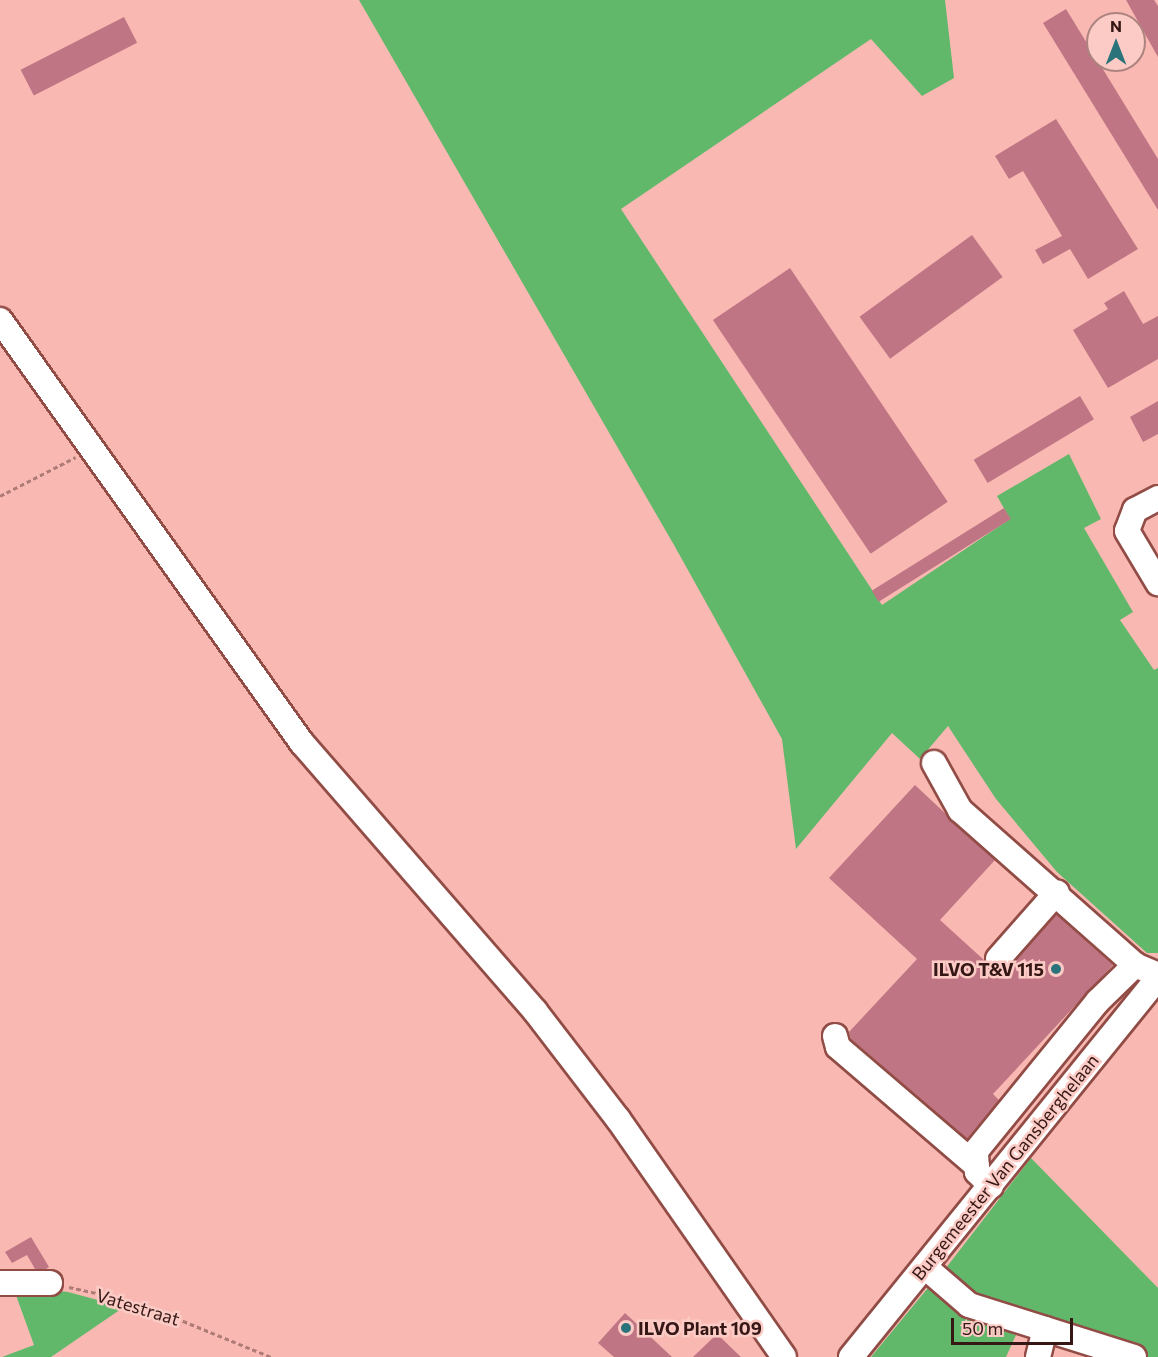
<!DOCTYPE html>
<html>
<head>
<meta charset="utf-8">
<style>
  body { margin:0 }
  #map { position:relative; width:1158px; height:1357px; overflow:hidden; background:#f9b9b2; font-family:Commissioner,sans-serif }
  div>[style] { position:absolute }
  .green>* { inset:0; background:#61b86b }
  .building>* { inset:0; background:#bf7584; transform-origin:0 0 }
  .path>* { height:3px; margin-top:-1.5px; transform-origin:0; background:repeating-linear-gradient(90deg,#ae7b76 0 4.5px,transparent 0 7.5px) }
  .roads { filter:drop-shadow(2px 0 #924c46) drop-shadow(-2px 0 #924c46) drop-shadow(0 2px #924c46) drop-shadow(0 -2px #924c46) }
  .minor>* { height:24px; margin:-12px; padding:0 12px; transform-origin:12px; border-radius:12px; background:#fff }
  .dots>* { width:16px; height:16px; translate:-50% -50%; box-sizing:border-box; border:3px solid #fccbc5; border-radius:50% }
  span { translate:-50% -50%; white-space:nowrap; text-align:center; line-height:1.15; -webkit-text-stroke:5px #fccbc5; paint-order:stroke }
  .poi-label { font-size:18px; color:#351815; font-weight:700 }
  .right { translate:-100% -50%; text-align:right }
  .left { translate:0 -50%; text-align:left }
  .street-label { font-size:18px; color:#351815 }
  .north { position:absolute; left:1086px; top:12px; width:60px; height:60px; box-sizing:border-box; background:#fccbc5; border:2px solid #ac837f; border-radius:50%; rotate:0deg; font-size:16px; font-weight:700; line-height:24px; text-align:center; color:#351815 }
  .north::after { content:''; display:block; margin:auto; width:21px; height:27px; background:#2a737b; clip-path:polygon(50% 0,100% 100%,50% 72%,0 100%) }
  .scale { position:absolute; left:951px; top:1318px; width:122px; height:27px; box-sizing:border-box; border:3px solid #351815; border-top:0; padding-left:8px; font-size:18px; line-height:21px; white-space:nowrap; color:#351815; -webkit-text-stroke:4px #fccbc5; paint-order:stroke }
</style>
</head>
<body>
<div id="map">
  <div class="green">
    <div style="clip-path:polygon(359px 0,945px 0,954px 78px,922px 96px,871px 39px,621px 209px,882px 605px,1010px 519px,997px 496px,1069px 454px,1101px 519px,1084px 528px,1133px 612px,1120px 620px,1154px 670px,1158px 668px,1158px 953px,1147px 953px,1057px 872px,996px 799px,948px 726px,920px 759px,892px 733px,796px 849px,782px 739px,674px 545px)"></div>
    <div style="clip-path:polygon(1031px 1158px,1158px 1288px,1158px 1357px,1147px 1357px,983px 1302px,942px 1273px)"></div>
    <div style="clip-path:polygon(932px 1283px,978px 1319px,1016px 1335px,1006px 1357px,871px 1357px)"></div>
    <div style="clip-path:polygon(13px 1287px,68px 1292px,124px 1307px,51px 1357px,2px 1357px,34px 1345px)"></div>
  </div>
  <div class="building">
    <div style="clip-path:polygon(1126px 0,1154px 0,1158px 6px,1158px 57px)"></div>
    <div style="clip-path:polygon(1066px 9px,1158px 159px,1158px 210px,1043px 23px)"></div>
    <div style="left:124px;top:17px;width:29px;height:116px;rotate:63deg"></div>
    <div style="clip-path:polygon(1056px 119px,1138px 249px,1088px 279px,1070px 249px,1043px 264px,1035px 250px,1062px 236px,1023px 171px,1009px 179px,995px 156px)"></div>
    <div style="left:972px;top:235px;width:52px;height:139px;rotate:54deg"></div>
    <div style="left:790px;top:268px;width:282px;height:93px;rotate:56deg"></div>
    <div style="clip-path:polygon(1124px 291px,1143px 324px,1158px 316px,1158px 359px,1108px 388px,1073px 330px,1108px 309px,1104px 303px)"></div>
    <div style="left:1080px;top:396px;width:27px;height:124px;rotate:59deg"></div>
    <div style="clip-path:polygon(1158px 401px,1158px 434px,1143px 442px,1130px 417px)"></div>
    <div style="left:1004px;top:508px;width:13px;height:156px;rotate:58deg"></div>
    <div style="clip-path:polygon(915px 785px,995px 860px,940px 920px,984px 960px,988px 969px,999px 974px,1008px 969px,1056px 914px,1113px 965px,993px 1094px,999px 1100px,967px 1139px,851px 1039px,849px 1032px,917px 959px,829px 878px)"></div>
    <div style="clip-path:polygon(31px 1237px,49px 1267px,46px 1269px,35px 1269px,27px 1255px,12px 1263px,5px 1252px)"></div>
    <div style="clip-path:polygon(625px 1313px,672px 1357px,614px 1357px,598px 1343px)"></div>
    <div style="clip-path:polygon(717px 1334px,741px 1357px,693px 1357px)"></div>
  </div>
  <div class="path">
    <div style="left:0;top:496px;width:85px;rotate:-27.2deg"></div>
    <div style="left:69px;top:1287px;width:51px;rotate:12.4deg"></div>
    <div style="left:119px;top:1298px;width:60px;rotate:19.3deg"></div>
    <div style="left:176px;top:1318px;width:103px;rotate:22.3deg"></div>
  </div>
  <div class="roads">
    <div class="minor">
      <div style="left:0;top:320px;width:520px;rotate:54.48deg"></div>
      <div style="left:302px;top:743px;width:355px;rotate:49deg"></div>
      <div style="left:535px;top:1011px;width:136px;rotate:52.5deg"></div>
      <div style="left:618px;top:1119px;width:290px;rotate:55.1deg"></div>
      <div style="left:1158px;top:498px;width:26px;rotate:152deg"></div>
      <div style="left:1135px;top:510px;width:22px;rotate:111deg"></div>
      <div style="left:1127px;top:531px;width:61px;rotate:59.2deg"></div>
      <div style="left:934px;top:763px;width:54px;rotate:61deg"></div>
      <div style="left:960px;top:810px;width:234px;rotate:41.5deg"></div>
      <div style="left:1135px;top:965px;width:25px;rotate:23deg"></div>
      <div style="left:998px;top:959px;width:89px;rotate:-48.6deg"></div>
      <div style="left:835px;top:1036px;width:11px;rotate:75deg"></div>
      <div style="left:838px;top:1047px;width:183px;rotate:40.6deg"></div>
      <div style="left:991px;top:1186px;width:20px;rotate:-135deg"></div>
      <div style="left:977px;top:1172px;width:21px;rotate:-93deg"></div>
      <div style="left:976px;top:1151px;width:193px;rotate:-50.9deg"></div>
      <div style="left:1098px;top:1001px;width:52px;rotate:-44.2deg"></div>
      <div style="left:925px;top:1267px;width:58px;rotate:40.8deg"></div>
      <div style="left:969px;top:1305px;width:173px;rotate:17.5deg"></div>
      <div style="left:0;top:1283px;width:50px"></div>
      <div style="left:851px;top:1357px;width:488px;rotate:-51deg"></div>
      <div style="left:1038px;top:1357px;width:29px;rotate:-76deg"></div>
    </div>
  </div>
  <div class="dots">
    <div style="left:1056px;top:969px;background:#2a737b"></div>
    <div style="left:626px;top:1328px;background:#2a737b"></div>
  </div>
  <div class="poi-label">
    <span class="right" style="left:1044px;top:969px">ILVO T&amp;V 115</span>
    <span class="left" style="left:638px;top:1328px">ILVO Plant 109</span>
  </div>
  <div class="street-label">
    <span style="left:1005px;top:1167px;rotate:-51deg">Burgemeester Van Gansberghelaan</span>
    <span style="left:138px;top:1307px;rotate:17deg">Vatestraat</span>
  </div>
  <div class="north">N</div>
  <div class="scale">50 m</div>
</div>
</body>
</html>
